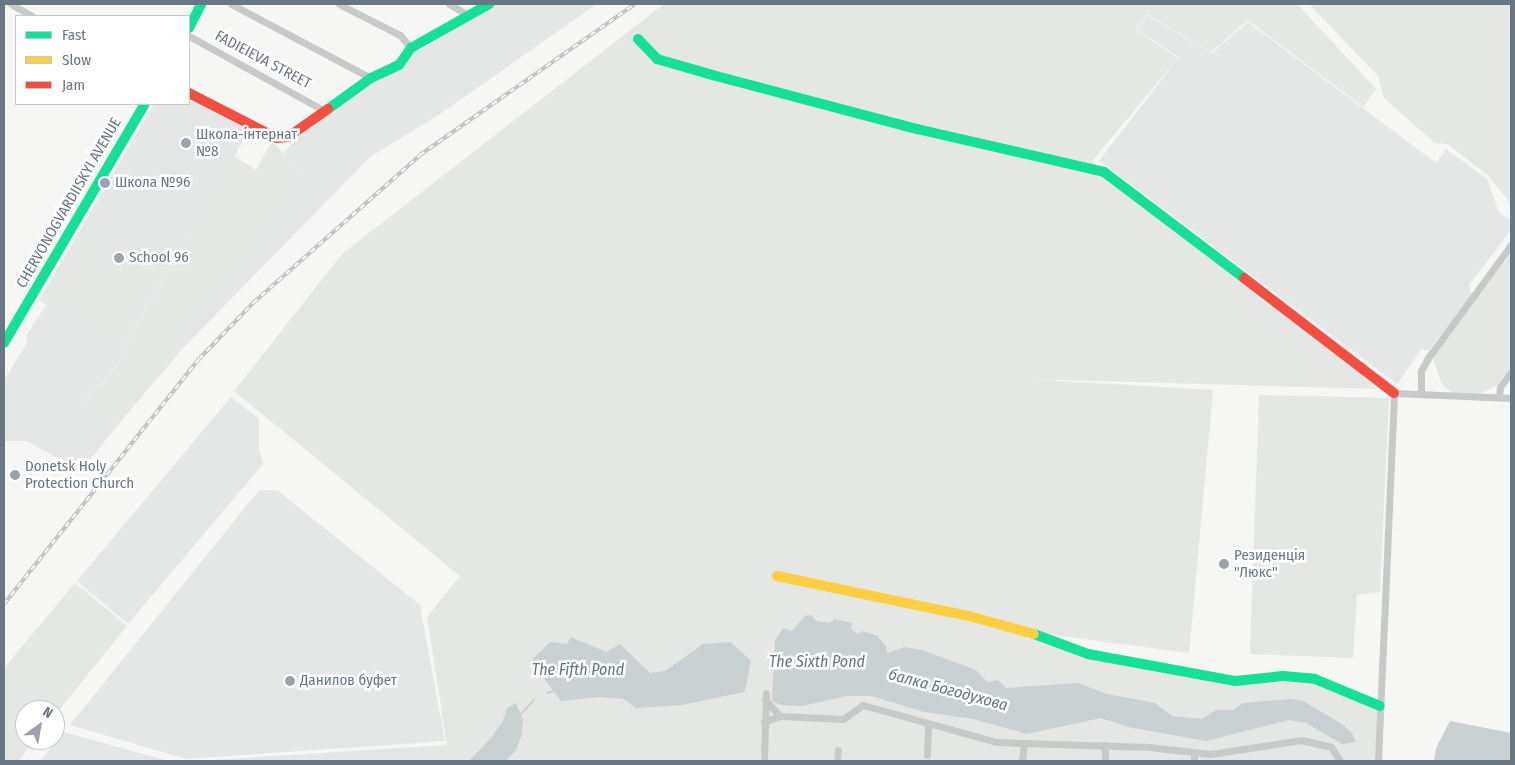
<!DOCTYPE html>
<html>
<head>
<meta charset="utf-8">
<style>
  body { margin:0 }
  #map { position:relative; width:1515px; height:765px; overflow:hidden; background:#f6f6f5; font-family:"Fira Sans Condensed",sans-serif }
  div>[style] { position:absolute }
  .built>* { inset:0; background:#e5e6e6 }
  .green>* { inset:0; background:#e4e7e3; transform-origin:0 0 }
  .water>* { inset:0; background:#cad1d3 }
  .stream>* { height:2px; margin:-1px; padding:0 1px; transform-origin:1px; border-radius:1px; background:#cad1d3 }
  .street>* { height:7px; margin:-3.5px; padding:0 3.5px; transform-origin:3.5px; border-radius:3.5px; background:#c8caca }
  .fast>* { height:10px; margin:-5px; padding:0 5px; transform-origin:5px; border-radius:5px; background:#16e098 }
  .slow>* { height:10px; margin:-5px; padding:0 5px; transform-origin:5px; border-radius:5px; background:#ffcf43 }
  .jam>* { height:10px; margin:-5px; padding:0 5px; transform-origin:5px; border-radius:5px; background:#f24e42 }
  .rail>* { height:4px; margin-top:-2px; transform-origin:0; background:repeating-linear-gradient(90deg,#fff 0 5.5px,#bfc0c1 0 11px); box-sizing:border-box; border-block:1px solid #bfc0c1 }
  .dots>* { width:14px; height:14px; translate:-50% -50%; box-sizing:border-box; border:2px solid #fff; border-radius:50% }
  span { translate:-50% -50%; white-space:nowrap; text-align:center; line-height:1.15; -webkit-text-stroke:5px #fff; paint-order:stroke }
  .street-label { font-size:15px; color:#687783 }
  .poi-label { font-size:15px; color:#687783 }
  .left { translate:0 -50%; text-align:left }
  .water-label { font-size:16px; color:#64777f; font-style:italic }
  .frame { position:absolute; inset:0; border:5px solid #687783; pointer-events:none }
  .legend { position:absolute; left:15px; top:15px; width:175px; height:90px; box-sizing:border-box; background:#fff; border:1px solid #c3c9cd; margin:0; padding:6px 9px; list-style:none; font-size:15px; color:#687783 }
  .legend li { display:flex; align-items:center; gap:10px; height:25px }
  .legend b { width:25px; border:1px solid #c3c9cd }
  .north { position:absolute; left:15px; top:700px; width:50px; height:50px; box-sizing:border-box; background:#fff; border:1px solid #c3c9cd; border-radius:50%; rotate:32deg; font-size:14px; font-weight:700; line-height:20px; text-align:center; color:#687783 }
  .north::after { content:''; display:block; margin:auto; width:18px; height:22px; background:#9aa3ab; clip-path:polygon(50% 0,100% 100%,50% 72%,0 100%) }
</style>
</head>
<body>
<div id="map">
  <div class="built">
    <div style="clip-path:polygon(492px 4px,597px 4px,440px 114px,370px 157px,183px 348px,170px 336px,250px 248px,305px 178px,283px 153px,315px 120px)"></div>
    <div style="clip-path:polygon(1147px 15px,1212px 53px,1248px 22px,1436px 163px,1446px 149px,1487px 179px,1499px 212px,1511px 221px,1511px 230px,1469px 285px,1472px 296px,1429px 350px,1421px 350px,1397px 384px,1099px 161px,1179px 57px,1137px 30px)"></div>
    <div style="clip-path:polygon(189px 96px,250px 129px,123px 348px,128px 353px,84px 403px,117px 426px,81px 471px,27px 441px,4px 441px,4px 380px,27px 343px,26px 336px,46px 305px,39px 300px,154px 104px,189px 104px)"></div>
    <div style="clip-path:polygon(231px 397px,259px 419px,259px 449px,263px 464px,128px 624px,77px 581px)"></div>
    <div style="clip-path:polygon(259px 490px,277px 490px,420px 605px,445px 741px,186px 759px,70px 725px)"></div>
    <div style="clip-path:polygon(64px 732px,168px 761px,40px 761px)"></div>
  </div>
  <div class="green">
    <div style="clip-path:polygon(664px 4px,1297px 4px,1376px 89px,1363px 107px,1248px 20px,1211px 52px,1147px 14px,1136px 30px,1178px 58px,1092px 161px,1379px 389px,1028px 379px,1213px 390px,1189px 653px,1023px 631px,1022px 634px,1232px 683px,1317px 682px,1379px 709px,1376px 761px,197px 761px,447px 745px,427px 617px,460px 576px,234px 391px,342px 254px)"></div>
    <div style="clip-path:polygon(1309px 4px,1511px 4px,1511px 204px,1488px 175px,1447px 144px,1435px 143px,1384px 98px,1378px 76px)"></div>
    <div style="left:200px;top:122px;width:18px;height:29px;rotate:29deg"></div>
    <div style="clip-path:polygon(272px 141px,305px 178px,251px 248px,171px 336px,183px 348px,117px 426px,84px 404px,128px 353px,123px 349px,234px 156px,256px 170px)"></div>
    <div style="clip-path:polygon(101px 237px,118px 246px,122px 263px,89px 319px,84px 321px,55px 304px,53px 298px,87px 241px)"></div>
    <div style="left:133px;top:247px;width:34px;height:91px;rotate:30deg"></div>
    <div style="clip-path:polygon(1511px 254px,1511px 367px,1497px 385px,1479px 394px,1452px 393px,1442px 384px,1432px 356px)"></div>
    <div style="clip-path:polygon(1259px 395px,1389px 398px,1380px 592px,1357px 595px,1353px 658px,1250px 654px)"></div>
    <div style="clip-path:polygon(75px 583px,127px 626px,55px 715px,55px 710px,25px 710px,25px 740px,35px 740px,18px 761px,4px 761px,4px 668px)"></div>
  </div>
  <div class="water">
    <div style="clip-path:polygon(811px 615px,816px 621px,829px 623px,835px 619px,852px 623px,851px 629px,858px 634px,861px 631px,876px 635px,886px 646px,887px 653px,905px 647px,922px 650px,976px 670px,987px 682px,998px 680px,1006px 688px,1078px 683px,1107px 694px,1155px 703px,1172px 716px,1202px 719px,1216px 710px,1233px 710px,1243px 703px,1291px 699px,1303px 701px,1342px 724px,1352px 733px,1356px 742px,1342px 744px,1306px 723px,1289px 720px,1206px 741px,1128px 727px,1101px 718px,1027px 734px,973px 719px,924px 712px,871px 696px,847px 696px,802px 706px,781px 705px,772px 701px,775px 641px,783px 628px,792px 631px,805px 616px)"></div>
    <div style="clip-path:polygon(571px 637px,606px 652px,620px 644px,650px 673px,665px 671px,703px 644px,731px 642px,751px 661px,746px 687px,744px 692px,682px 705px,636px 708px,624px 699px,599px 697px,561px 701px,531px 661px,550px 642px,567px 644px)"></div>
    <div style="clip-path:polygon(516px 703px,523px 719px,522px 734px,516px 750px,506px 761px,469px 761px,491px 738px,503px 721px,507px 708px)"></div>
    <div style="clip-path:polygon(1450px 721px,1511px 733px,1511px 761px,1434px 761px,1436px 748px)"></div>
  </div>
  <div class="stream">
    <div style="left:547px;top:693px;width:7px;rotate:-16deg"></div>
    <div style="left:520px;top:715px;width:21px;rotate:-47deg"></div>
  </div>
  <div class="street">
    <div style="left:11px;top:4px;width:24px;rotate:30deg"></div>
    <div style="left:231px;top:4px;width:158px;rotate:27.9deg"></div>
    <div style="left:339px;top:4px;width:68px;rotate:26.9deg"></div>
    <div style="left:400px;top:35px;width:17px;rotate:50deg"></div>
    <div style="left:449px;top:4px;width:24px;rotate:30deg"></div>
    <div style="left:189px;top:36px;width:153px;rotate:28.9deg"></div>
    <div style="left:1421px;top:394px;width:23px;rotate:-90deg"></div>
    <div style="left:1421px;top:371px;width:15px;rotate:-62deg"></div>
    <div style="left:1428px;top:358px;width:140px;rotate:-53.7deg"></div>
    <div style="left:1499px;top:397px;width:10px;rotate:-84deg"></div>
    <div style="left:1500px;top:387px;width:19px;rotate:-54deg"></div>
    <div style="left:765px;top:700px;width:22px;rotate:47deg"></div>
    <div style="left:764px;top:722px;width:17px;rotate:-21deg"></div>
    <div style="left:780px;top:716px;width:63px;rotate:2.7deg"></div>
    <div style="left:843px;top:719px;width:24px;rotate:-35deg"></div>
    <div style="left:863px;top:705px;width:138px;rotate:15.5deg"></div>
    <div style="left:996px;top:742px;width:153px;rotate:1.9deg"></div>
    <div style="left:1149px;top:747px;width:62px;rotate:6.4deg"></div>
    <div style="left:1211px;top:754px;width:91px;rotate:-8.8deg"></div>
    <div style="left:1301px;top:740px;width:31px;rotate:13deg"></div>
    <div style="left:1331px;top:747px;width:17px;rotate:57deg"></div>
    <div style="left:1194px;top:753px;width:8px;rotate:90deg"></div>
    <div style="left:927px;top:755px;width:31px;rotate:-88deg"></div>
    <div style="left:1022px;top:760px;width:17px;rotate:-83deg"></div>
    <div style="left:764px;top:761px;width:68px;rotate:-88.3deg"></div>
    <div style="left:837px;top:761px;width:11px;rotate:-85deg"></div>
    <div style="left:1105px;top:761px;width:16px;rotate:-90deg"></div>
    <div style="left:1378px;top:761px;width:368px;rotate:-87.5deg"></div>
    <div style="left:1394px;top:393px;width:117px;rotate:2.4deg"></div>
  </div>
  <div class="fast">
    <div style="left:189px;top:28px;width:27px;rotate:-63deg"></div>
    <div style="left:638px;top:39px;width:28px;rotate:46deg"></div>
    <div style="left:657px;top:59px;width:61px;rotate:16.1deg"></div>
    <div style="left:716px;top:76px;width:208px;rotate:14.8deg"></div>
    <div style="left:917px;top:129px;width:192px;rotate:12.9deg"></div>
    <div style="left:1104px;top:172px;width:176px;rotate:37.1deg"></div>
    <div style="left:328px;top:109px;width:53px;rotate:-35.8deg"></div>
    <div style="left:371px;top:78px;width:31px;rotate:-25deg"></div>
    <div style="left:399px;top:65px;width:21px;rotate:-55deg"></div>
    <div style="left:411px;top:48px;width:90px;rotate:-29.4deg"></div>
    <div style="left:4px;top:343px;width:277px;rotate:-59.5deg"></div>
    <div style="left:1034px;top:634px;width:58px;rotate:20.3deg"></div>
    <div style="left:1088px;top:654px;width:149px;rotate:10.4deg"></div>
    <div style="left:1235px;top:681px;width:48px;rotate:-5.9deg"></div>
    <div style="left:1283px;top:676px;width:32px;rotate:5deg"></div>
    <div style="left:1315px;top:679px;width:70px;rotate:22.6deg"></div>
  </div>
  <div class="slow">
    <div style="left:777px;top:576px;width:196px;rotate:11.8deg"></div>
    <div style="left:969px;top:616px;width:67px;rotate:15.5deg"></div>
  </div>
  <div class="jam">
    <div style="left:189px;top:93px;width:99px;rotate:27.1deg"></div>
    <div style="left:277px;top:138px;width:11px;rotate:-5deg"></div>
    <div style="left:288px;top:137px;width:49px;rotate:-35deg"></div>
    <div style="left:1244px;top:278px;width:189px;rotate:37.5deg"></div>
  </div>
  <div class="rail">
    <div style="left:4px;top:604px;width:313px;rotate:-51.5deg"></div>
    <div style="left:199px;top:359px;width:78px;rotate:-46deg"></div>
    <div style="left:253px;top:303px;width:223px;rotate:-41.5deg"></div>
    <div style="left:420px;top:155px;width:263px;rotate:-35.1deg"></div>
  </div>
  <div class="dots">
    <div style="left:186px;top:143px;background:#9aa3ab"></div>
    <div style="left:105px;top:183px;background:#9aa3ab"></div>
    <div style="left:119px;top:258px;background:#9aa3ab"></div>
    <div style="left:15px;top:475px;background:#9aa3ab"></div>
    <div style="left:1224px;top:564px;background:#9aa3ab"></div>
    <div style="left:290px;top:681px;background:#9aa3ab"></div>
  </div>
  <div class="street-label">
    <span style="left:263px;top:60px;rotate:28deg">FADIEIEVA STREET</span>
    <span style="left:69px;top:203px;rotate:-60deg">CHERVONOGVARDIISKYI AVENUE</span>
  </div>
  <div class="poi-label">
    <span class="left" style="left:196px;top:143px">Школа-інтернат<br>№8</span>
    <span class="left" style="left:115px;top:183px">Школа №96</span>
    <span class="left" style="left:129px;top:258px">School 96</span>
    <span class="left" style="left:25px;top:475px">Donetsk Holy<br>Protection Church</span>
    <span class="left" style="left:1234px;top:564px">Резиденція<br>"Люкс"</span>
    <span class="left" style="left:300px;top:681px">Данилов буфет</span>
  </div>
  <div class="water-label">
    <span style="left:817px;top:662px">The Sixth Pond</span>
    <span style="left:578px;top:670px">The Fifth Pond</span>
    <span style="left:948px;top:690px;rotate:15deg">балка Богодухова</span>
  </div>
  <div class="frame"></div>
  <ul class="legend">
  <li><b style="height:6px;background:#16e098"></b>Fast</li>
  <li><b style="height:6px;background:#ffcf43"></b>Slow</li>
  <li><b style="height:6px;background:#f24e42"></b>Jam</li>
  </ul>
  <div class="north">N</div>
</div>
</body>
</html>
